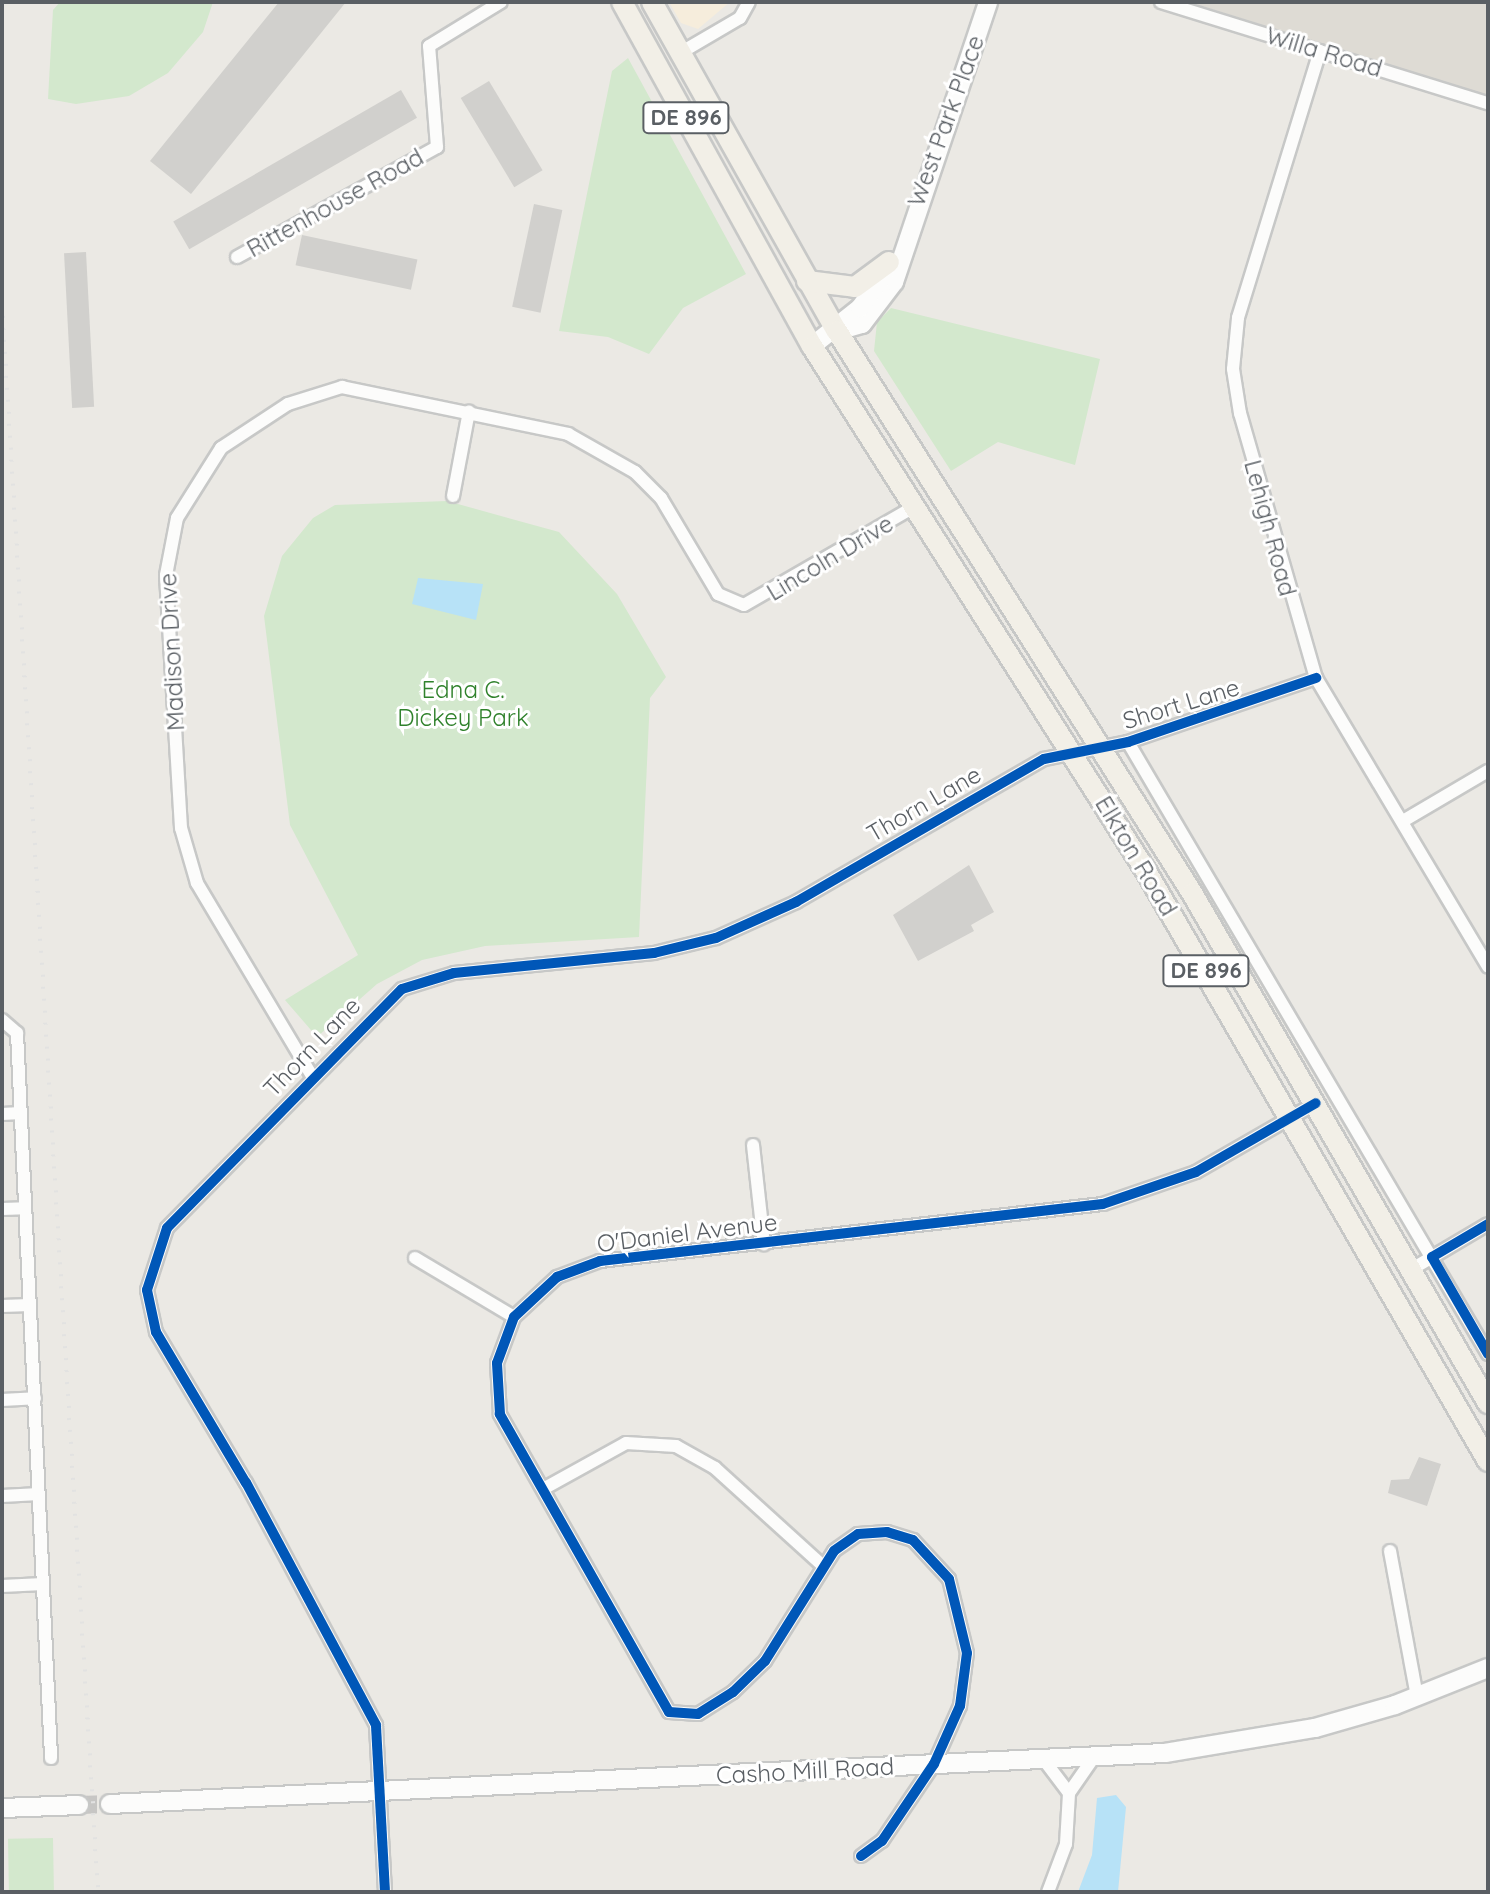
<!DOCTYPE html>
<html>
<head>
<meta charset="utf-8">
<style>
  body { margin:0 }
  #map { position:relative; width:1490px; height:1894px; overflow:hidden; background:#ebe9e4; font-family:Quicksand,sans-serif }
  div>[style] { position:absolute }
  .commercial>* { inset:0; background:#f6eddc }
  .education>* { inset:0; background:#dedbd4 }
  .green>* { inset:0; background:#d3e8cd; transform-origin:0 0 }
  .water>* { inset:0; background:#b7e2f7 }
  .building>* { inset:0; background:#d1d0cd; transform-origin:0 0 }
  .secondary-tunnel>* { height:18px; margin-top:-9px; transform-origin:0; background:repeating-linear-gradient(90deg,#c7c6c4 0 18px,transparent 0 27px) }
  .roads { filter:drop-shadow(2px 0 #c7c8c7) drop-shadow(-2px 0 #c7c8c7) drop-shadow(0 2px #c7c8c7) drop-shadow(0 -2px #c7c8c7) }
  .street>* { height:12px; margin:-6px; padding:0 6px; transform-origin:6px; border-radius:6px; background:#fcfcfb }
  .secondary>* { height:18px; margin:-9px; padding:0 9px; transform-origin:9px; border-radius:9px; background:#fcfcfb }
  .primary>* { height:20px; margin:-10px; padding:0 10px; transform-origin:10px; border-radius:10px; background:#f2efe7 }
  .rail>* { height:4px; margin-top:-2px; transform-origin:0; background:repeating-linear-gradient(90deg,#e2e2e1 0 2px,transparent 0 12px) }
  .cycleway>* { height:10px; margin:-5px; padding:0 5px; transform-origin:5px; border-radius:5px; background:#0057b8 }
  span { translate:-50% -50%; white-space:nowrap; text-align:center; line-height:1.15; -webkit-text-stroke:6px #fff; paint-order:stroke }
  .shield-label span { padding:2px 6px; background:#fff; border:2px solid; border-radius:6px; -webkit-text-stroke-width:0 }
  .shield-label { font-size:22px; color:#5a5f64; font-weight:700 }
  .street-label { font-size:24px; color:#5a5f64 }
  .park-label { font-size:24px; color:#30822c }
  .frame { position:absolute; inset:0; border:4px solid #5a5f64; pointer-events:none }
</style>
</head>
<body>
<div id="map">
  <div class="commercial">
    <div style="clip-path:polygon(669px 2px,730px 2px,698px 29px,681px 23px)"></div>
  </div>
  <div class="education">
    <div style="clip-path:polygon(1189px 2px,1488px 2px,1488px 96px)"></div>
  </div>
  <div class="green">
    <div style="clip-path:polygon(60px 2px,213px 2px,203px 32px,168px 73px,129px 96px,76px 104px,48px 99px,53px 10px)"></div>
    <div style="clip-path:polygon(628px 58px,746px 274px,683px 308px,649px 354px,608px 337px,559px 331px,612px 71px)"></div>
    <div style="clip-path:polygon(891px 308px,1100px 359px,1075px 465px,998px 442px,951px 471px,874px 351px,877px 322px)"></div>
    <div style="clip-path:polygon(447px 501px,559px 532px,617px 594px,666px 677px,650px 698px,639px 937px,485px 946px,422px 960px,377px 984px,317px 1037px,285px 1000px,358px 955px,290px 825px,264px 616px,282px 556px,313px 518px,335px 505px)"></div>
    <div style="left:53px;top:1838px;width:54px;height:45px;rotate:89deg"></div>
  </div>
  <div class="water">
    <div style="clip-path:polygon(418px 578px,483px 584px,476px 620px,412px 604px)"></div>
    <div style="clip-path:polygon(1116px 1795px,1126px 1807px,1118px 1892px,1078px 1892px,1092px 1855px,1097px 1798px)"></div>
  </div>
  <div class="building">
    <div style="clip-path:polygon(279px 2px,346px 2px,191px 194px,150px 161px)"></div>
    <div style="left:489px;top:81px;width:104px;height:33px;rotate:59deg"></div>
    <div style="left:401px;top:90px;width:32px;height:263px;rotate:60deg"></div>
    <div style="left:534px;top:204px;width:29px;height:105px;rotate:12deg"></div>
    <div style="left:302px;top:235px;width:118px;height:31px;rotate:12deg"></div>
    <div style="left:86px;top:252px;width:155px;height:22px;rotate:87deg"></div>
    <div style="clip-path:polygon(969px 865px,994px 912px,971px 925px,974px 931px,918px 961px,893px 915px)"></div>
    <div style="clip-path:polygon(1419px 1457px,1441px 1464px,1427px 1506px,1388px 1493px,1391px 1480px,1409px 1479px)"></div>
  </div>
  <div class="secondary-tunnel">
    <div style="left:79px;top:1805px;width:31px;rotate:-2deg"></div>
  </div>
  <div class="roads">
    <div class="street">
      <div style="left:1161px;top:2px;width:342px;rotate:17.2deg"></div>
      <div style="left:1320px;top:51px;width:279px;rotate:107.1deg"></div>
      <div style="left:1238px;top:318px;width:51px;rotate:95.6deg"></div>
      <div style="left:1233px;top:369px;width:45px;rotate:81deg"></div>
      <div style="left:1240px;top:413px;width:276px;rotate:74deg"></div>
      <div style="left:1316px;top:678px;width:336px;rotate:59.2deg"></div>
      <div style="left:680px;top:53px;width:69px;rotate:-30.3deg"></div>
      <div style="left:740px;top:18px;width:18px;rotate:-61deg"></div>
      <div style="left:237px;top:257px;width:228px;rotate:-28.8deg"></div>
      <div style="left:437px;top:147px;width:101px;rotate:-94.5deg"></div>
      <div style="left:429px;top:46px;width:84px;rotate:-31.4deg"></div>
      <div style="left:453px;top:496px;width:86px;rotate:-79.3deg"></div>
      <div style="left:1128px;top:742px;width:710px;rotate:59.53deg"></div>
      <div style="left:1403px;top:821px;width:99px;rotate:-30.5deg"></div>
      <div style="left:2px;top:1020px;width:20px;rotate:41deg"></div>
      <div style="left:17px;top:1033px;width:726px;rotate:87.31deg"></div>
      <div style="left:312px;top:1076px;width:225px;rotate:-120.8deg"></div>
      <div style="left:197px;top:883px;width:57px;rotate:-106.2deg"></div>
      <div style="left:181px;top:828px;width:253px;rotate:-93.4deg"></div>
      <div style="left:166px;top:575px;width:58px;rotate:-79.1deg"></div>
      <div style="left:177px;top:518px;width:83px;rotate:-57.8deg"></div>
      <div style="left:221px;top:448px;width:80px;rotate:-33.3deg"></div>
      <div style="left:288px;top:404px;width:57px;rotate:-17.5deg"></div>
      <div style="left:342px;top:387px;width:231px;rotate:11.7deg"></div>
      <div style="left:568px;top:434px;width:77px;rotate:29.6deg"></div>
      <div style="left:635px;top:472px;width:37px;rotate:45deg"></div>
      <div style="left:661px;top:498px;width:112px;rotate:59.3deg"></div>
      <div style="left:718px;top:594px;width:28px;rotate:23deg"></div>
      <div style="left:744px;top:605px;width:196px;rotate:-30deg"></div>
      <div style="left:2px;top:1114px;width:19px;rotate:-3deg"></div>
      <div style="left:753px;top:1145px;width:100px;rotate:83.7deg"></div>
      <div style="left:2px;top:1209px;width:23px;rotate:-2deg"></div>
      <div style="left:415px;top:1258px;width:115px;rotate:30.8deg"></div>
      <div style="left:1412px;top:1269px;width:88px;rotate:-30.6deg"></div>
      <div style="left:2px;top:1306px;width:28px;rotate:-2deg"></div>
      <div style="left:2px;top:1400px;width:33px;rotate:-3deg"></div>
      <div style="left:543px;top:1489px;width:95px;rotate:-29deg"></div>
      <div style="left:626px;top:1443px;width:50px;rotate:3.4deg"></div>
      <div style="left:676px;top:1446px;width:45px;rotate:29.4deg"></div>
      <div style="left:715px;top:1468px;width:146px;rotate:42.2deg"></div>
      <div style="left:2px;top:1496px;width:37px;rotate:-3deg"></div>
      <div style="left:1390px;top:1551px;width:148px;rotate:79.5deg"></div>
      <div style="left:2px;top:1586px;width:41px;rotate:-2.8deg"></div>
      <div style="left:1044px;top:1760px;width:41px;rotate:52.9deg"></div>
      <div style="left:1069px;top:1793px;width:44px;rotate:-55.2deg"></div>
      <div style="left:861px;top:1856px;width:26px;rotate:-36deg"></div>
      <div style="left:882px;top:1841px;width:93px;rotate:-56deg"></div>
      <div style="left:934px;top:1764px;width:64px;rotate:-65.9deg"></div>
      <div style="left:960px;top:1706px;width:53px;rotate:-82.5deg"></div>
      <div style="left:967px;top:1653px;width:76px;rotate:-103.7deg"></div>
      <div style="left:949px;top:1579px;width:53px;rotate:-132.7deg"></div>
      <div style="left:913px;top:1540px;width:27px;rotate:-163deg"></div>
      <div style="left:887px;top:1532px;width:29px;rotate:176deg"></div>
      <div style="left:858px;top:1534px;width:29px;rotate:145deg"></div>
      <div style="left:834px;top:1551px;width:130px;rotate:122.1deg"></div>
      <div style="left:765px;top:1661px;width:45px;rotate:135.9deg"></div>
      <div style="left:733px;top:1692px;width:41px;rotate:147.8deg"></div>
      <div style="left:698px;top:1714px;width:29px;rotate:-176deg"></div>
      <div style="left:669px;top:1712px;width:343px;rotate:-119.6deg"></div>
      <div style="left:500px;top:1414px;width:51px;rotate:-93.4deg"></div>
      <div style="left:497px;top:1363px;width:49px;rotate:-69.7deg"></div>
      <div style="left:514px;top:1317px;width:59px;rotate:-42.9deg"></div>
      <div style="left:557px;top:1277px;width:46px;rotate:-20.4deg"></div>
      <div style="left:600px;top:1261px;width:506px;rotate:-6.47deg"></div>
      <div style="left:1103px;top:1204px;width:98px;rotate:-19deg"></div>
      <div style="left:1196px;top:1172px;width:138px;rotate:-29.9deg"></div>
      <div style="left:385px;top:1892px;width:167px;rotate:-93.1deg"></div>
      <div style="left:376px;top:1725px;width:275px;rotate:-118.2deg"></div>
      <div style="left:246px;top:1483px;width:176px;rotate:-120.8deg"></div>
      <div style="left:156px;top:1332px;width:43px;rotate:-102.1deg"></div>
      <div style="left:147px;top:1290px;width:65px;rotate:-72.1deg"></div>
      <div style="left:167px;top:1228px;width:335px;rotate:-45.5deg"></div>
      <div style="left:402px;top:989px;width:54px;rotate:-17.1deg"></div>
      <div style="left:454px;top:973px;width:201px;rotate:-5.7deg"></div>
      <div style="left:654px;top:953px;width:64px;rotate:-13.6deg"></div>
      <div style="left:716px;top:938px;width:88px;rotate:-24.2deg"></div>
      <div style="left:796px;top:902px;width:286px;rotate:-30deg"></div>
      <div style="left:1044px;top:759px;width:86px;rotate:-11.4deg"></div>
      <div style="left:1128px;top:742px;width:199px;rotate:-18.8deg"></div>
      <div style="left:1048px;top:1892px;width:51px;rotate:-69.4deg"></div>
      <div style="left:1066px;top:1844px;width:51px;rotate:-86.6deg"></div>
    </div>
    <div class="secondary">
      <div style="left:837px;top:331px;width:26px;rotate:-16deg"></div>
      <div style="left:862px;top:324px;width:53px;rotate:-52.7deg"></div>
      <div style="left:894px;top:282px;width:295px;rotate:-71.4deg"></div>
      <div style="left:812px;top:346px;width:61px;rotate:-38.4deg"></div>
      <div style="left:860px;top:308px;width:43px;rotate:-54.5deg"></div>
      <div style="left:110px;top:1804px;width:1056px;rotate:-2.77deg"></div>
      <div style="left:1165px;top:1753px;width:152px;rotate:-9.5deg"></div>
      <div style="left:1315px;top:1728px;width:83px;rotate:-16deg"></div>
      <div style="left:1395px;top:1705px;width:100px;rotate:-21.7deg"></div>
      <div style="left:2px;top:1808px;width:77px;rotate:-2.2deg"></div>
    </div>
    <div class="primary">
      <div style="left:622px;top:2px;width:393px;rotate:61.1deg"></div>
      <div style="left:812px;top:346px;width:622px;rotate:57.54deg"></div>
      <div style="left:1146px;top:871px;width:682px;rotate:59.9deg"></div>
      <div style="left:652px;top:2px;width:377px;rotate:60.7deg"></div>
      <div style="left:837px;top:331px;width:665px;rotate:57.72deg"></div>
      <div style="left:1192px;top:893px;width:590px;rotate:59.87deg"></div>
      <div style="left:807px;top:281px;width:48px;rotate:7.1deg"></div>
      <div style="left:855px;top:287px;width:42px;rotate:-36.3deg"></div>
    </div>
  </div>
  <div class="rail">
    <div style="left:2px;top:304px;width:1591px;rotate:86.54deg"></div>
  </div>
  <div class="cycleway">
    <div style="left:1488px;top:1224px;width:65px;rotate:149.5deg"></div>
    <div style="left:1432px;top:1257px;width:112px;rotate:60deg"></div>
    <div style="left:861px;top:1856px;width:26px;rotate:-36deg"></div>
    <div style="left:882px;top:1841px;width:93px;rotate:-56deg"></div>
    <div style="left:934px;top:1764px;width:64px;rotate:-65.9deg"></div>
    <div style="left:960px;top:1706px;width:53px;rotate:-82.5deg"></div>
    <div style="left:967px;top:1653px;width:76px;rotate:-103.7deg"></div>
    <div style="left:949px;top:1579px;width:53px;rotate:-132.7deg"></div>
    <div style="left:913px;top:1540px;width:27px;rotate:-163deg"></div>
    <div style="left:887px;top:1532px;width:29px;rotate:176deg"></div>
    <div style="left:858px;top:1534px;width:29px;rotate:145deg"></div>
    <div style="left:834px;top:1551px;width:130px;rotate:122.1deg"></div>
    <div style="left:765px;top:1661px;width:45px;rotate:135.9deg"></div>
    <div style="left:733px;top:1692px;width:41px;rotate:147.8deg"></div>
    <div style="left:698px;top:1714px;width:29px;rotate:-176deg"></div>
    <div style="left:669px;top:1712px;width:343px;rotate:-119.6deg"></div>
    <div style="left:500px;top:1414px;width:51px;rotate:-93.4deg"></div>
    <div style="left:497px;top:1363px;width:49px;rotate:-69.7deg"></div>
    <div style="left:514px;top:1317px;width:59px;rotate:-42.9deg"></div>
    <div style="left:557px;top:1277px;width:46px;rotate:-20.4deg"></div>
    <div style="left:600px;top:1261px;width:506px;rotate:-6.47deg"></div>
    <div style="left:1103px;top:1204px;width:98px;rotate:-19deg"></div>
    <div style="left:1196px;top:1172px;width:138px;rotate:-29.9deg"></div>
    <div style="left:385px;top:1892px;width:167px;rotate:-93.1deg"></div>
    <div style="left:376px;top:1725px;width:275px;rotate:-118.2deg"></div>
    <div style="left:246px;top:1483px;width:176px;rotate:-120.8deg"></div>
    <div style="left:156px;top:1332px;width:43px;rotate:-102.1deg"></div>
    <div style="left:147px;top:1290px;width:65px;rotate:-72.1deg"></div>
    <div style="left:167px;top:1228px;width:335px;rotate:-45.5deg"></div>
    <div style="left:402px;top:989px;width:54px;rotate:-17.1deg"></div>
    <div style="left:454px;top:973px;width:201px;rotate:-5.7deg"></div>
    <div style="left:654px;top:953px;width:64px;rotate:-13.6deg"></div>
    <div style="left:716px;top:938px;width:88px;rotate:-24.2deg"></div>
    <div style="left:796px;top:902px;width:286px;rotate:-30deg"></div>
    <div style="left:1044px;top:759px;width:86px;rotate:-11.4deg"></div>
    <div style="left:1128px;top:742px;width:199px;rotate:-18.8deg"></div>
  </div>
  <div class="shield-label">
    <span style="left:686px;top:118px">DE 896</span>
    <span style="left:1206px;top:971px">DE 896</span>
  </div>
  <div class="street-label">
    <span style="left:1324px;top:52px;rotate:17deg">Willa Road</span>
    <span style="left:946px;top:121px;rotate:-70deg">West Park Place</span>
    <span style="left:335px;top:203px;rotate:-29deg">Rittenhouse Road</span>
    <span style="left:1270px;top:528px;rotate:75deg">Lehigh Road</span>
    <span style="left:830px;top:558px;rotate:-31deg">Lincoln Drive</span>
    <span style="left:172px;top:652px;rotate:-93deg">Madison Drive</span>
    <span style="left:1181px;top:704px;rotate:-17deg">Short Lane</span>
    <span style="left:924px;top:804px;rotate:-30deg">Thorn Lane</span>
    <span style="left:1136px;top:856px;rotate:59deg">Elkton Road</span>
    <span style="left:312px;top:1047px;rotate:-46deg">Thorn Lane</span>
    <span style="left:687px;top:1233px;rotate:-7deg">O'Daniel Avenue</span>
    <span style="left:805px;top:1771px;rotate:-3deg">Casho Mill Road</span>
  </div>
  <div class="park-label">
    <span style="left:463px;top:704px">Edna C.<br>Dickey Park</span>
  </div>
  <div class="frame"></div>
</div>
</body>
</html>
